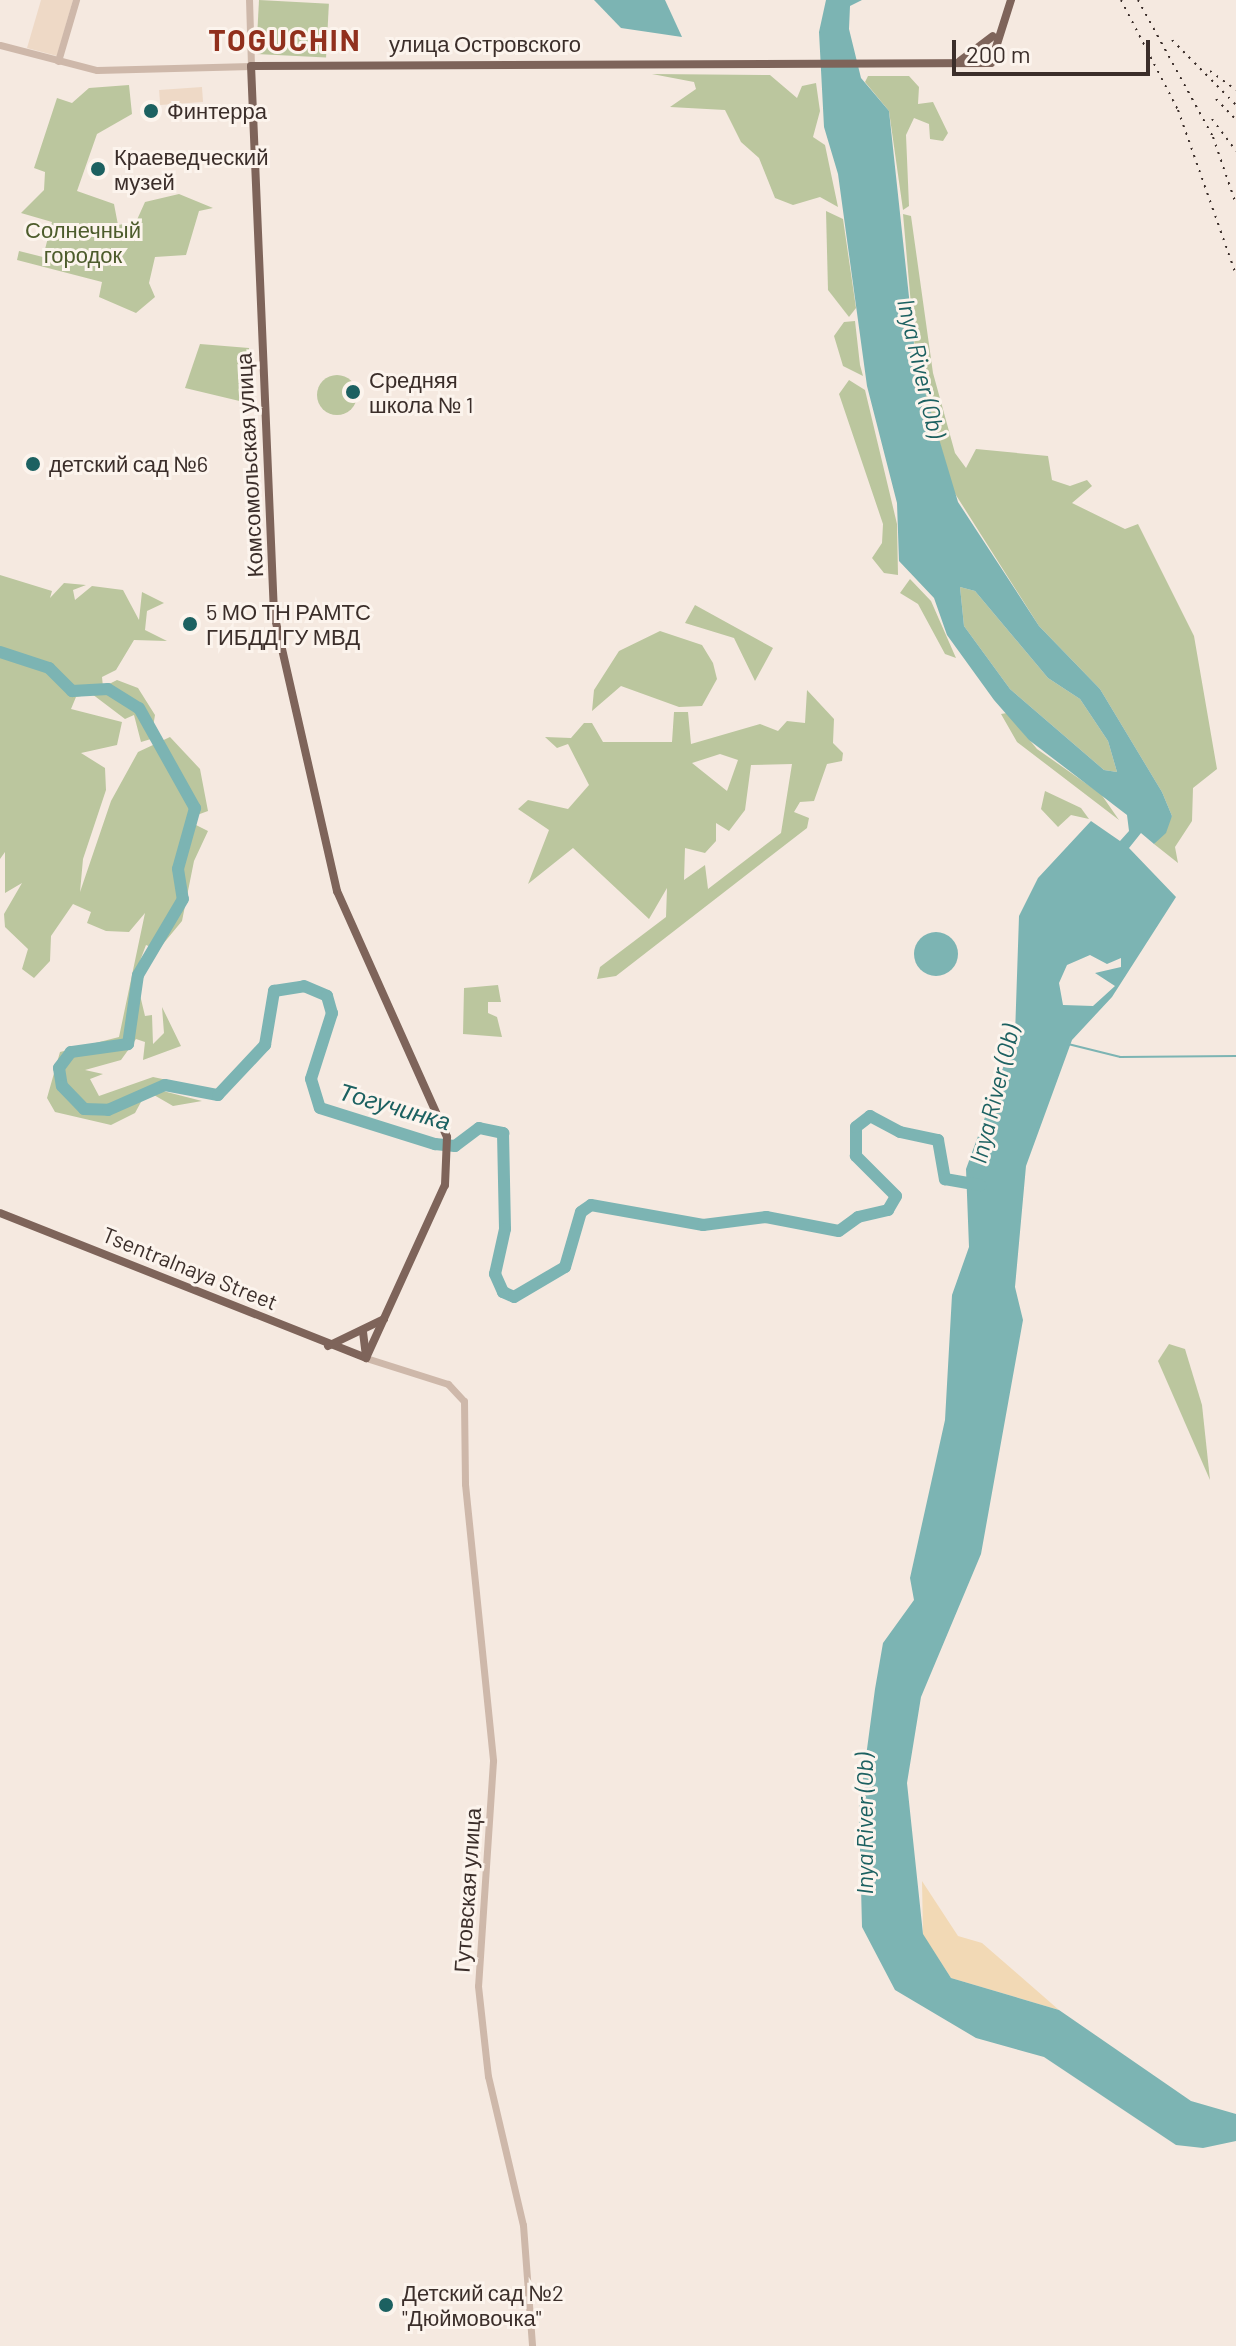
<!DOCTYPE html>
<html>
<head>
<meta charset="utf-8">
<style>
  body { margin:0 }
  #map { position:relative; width:1236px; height:2346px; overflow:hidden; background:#f5e9e0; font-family:Barlow,sans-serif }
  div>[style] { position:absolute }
  .green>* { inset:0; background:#bbc69e; transform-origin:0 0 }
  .round { border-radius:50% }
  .sand>* { inset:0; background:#f2d9b5 }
  .plaza>* { inset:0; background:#eed9c6; transform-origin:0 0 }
  .water>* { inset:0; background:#7cb4b3 }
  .stream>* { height:2px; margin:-1px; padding:0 1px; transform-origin:1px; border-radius:1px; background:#7cb4b3 }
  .river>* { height:12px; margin:-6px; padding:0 6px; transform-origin:6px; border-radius:6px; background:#7cb4b3 }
  .minor>* { height:7px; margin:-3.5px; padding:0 3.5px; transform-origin:3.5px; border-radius:3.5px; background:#ceb8aa }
  .major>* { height:8px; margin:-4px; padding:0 4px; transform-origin:4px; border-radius:4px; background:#7e645a }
  .rail>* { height:2px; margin-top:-1px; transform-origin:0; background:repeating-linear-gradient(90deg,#3b2e2a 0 2px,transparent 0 8px) }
  .dots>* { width:22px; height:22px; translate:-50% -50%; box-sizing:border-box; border:4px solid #fcf4ed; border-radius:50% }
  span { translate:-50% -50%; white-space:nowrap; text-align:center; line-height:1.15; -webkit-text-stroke:6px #fcf4ed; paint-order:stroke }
  .street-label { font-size:22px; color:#3b2e2a }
  .poi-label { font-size:22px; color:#3b2e2a }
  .left { translate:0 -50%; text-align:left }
  .park-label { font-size:22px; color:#4d5c2c }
  .water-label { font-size:24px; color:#1c6161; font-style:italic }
  .district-label { font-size:30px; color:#91301d; font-weight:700; letter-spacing:2px }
  .scale { position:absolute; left:952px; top:40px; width:198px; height:36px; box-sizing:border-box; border:4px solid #3b2e2a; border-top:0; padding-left:10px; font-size:24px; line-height:28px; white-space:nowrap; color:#3b2e2a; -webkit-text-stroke:6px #fcf4ed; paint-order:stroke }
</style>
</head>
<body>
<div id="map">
  <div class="green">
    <div style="left:259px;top:0;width:70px;height:54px;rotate:3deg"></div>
    <div style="clip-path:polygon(652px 74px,770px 75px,797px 98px,802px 86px,816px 83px,820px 111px,813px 137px,825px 145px,838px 207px,820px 197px,793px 205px,775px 198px,759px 158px,741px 142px,725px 110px,670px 107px,696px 89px,694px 82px)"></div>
    <div style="clip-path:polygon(868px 76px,909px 76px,919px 87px,918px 104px,933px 102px,948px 133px,943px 141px,930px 139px,929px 124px,914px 118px,906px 135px,909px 206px,903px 210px,889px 111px,865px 82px)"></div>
    <div style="clip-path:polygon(129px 85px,132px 114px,97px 134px,77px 191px,114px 204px,118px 225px,136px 222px,145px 202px,179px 194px,213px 208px,199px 211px,186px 255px,155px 257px,149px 283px,155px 297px,136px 313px,99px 297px,102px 282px,17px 260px,19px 251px,43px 257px,52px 222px,21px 213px,44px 190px,45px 172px,34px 168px,57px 98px,72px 103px,89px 88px)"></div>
    <div style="clip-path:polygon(826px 211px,843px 219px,856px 308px,849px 317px,828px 290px)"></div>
    <div style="clip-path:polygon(903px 214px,911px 216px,933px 373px,955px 453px,966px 468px,976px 449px,1048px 456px,1052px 480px,1070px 486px,1087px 480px,1092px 486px,1072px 503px,1125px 529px,1138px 524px,1194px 636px,1217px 769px,1193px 788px,1192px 821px,1175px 847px,1178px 863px,1154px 844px,1172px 816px,1162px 792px,1100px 689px,1039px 626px,954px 492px,916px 362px)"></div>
    <div style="clip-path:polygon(855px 321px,860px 365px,863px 376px,843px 366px,834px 336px,844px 322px)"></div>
    <div style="clip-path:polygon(200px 344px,249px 348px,252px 404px,185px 388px)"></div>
    <div class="round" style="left:317px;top:375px;width:40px;height:40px"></div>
    <div style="clip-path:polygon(849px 380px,865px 390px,897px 524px,898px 575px,884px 573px,872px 558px,882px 543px,883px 524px,839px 394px)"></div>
    <div style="clip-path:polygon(0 575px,52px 591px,50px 598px,64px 583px,86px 585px,73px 590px,75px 600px,92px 586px,123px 590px,139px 620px,142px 592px,164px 603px,147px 611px,145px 630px,167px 641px,134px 640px,116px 670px,102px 677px,103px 687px,117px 680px,138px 688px,155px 715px,151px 739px,141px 742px,134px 715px,125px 719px,92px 694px,76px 697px,71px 709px,122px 722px,117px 745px,81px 753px,105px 768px,106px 790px,83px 859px,80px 892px,111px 801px,138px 752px,170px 737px,200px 769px,208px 811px,197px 815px,196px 825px,208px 831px,194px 861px,182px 921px,158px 950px,146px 945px,135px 974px,145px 1016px,152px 1015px,153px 1044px,164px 1033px,162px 1007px,181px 1046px,143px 1060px,145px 1042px,136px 1039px,121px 1060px,85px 1070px,103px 1074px,90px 1079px,99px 1096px,153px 1077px,172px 1081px,154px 1085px,159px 1090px,202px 1101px,173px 1106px,147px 1091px,135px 1113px,111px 1125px,55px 1112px,47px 1098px,60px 1052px,119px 1037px,145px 913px,129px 932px,106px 931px,87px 923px,91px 912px,73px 904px,51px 936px,50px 961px,34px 978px,22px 969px,28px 949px,5px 927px,4px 914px,22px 883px,5px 893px,5px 852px,0 859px)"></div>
    <div style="clip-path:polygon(910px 579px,931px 601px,956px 658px,945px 654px,918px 604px,900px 593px)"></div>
    <div style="clip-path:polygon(960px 587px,975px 591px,1048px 678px,1080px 699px,1108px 741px,1117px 772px,1104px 770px,1010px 689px,964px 626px)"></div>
    <div style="clip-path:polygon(695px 605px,773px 648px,755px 681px,734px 638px,685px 623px)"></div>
    <div style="clip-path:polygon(660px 631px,702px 645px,713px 663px,717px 679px,702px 706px,679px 707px,621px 686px,592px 711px,594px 690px,619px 651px)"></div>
    <div style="clip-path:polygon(evenodd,807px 690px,834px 719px,833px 743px,843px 753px,842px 761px,827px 764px,814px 801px,800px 802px,794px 812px,809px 818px,807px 828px,616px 976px,597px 979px,600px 967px,666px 917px,667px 888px,649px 919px,573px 848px,528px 884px,549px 830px,518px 809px,528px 800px,568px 809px,589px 785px,568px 744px,557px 748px,545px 737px,571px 738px,584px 723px,592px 723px,603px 742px,672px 742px,674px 712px,688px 712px,691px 744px,760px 724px,778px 731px,787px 721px,805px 723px,807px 690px,720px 754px,738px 760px,727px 791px,692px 763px,720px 754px,807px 690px,792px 764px,781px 833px,708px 889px,705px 865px,684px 880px,685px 848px,705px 853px,716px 841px,716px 823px,729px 831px,745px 810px,751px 765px,792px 764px)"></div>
    <div style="clip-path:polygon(1007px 713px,1037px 749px,1101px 794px,1119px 820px,1017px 742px,1001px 714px)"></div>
    <div style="clip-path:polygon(1045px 791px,1081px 808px,1089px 819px,1071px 815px,1058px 827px,1041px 809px)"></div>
    <div style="clip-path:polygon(498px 985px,501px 1002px,488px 1002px,488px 1013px,497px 1017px,502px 1037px,463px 1034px,464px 988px)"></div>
    <div style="clip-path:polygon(1169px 1344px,1185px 1349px,1202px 1405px,1210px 1480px,1158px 1361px)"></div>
  </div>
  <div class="sand">
    <div style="clip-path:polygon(922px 1881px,958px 1936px,982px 1943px,1059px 2010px,951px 1978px,923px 1935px)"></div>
  </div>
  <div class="plaza">
    <div style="clip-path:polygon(41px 0,73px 0,57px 56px,27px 48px)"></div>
    <div style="left:202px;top:87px;width:15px;height:43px;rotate:86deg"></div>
  </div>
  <div class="water">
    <div style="clip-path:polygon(594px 0,665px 0,682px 37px,621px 28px)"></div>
    <div style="clip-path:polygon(evenodd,826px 0,862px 0,850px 6px,849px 29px,861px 78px,889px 111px,916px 362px,958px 502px,1039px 626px,1100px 689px,1162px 792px,1172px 816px,1166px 833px,1154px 844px,1141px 833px,1129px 848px,1176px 897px,1112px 997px,1072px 1040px,1026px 1166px,1015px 1287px,1023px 1320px,981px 1554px,921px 1697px,907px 1783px,923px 1934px,951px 1978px,1059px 2010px,1191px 2101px,1236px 2114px,1236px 2141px,1203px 2148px,1176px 2145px,1044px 2057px,976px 2038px,895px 1990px,862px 1927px,859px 1809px,875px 1689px,883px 1643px,914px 1600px,910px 1578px,945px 1420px,952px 1295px,969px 1247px,966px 1169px,1015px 1035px,1019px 916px,1038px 878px,1091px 821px,1120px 841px,1129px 831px,1127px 815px,1029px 740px,994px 700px,947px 635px,934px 598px,899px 561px,897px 503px,867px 386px,838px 174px,824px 127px,819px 32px,826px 0,960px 587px,975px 591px,1048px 678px,1080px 699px,1108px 741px,1117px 772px,1104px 770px,1010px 689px,964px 626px,960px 587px,826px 0,1090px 955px,1107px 964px,1121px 958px,1121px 967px,1095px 973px,1115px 986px,1093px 1006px,1063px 1005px,1059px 983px,1067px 965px,1090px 955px)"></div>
    <div class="round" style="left:914px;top:932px;width:44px;height:44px"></div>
  </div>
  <div class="stream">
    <div style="left:1068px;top:1044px;width:54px;rotate:14deg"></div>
    <div style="left:1120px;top:1057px;width:116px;rotate:-0.5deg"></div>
  </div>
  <div class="river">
    <div style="left:0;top:652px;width:52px;rotate:18.1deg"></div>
    <div style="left:49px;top:668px;width:33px;rotate:45deg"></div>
    <div style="left:72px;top:691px;width:36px;rotate:-3deg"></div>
    <div style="left:108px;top:689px;width:36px;rotate:32deg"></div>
    <div style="left:139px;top:708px;width:115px;rotate:60.8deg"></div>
    <div style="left:195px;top:808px;width:63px;rotate:105.6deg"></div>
    <div style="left:178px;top:869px;width:30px;rotate:81deg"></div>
    <div style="left:183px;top:899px;width:88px;rotate:120.6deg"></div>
    <div style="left:138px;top:975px;width:70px;rotate:98.2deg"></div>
    <div style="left:128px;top:1044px;width:58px;rotate:172deg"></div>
    <div style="left:71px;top:1052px;width:20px;rotate:127deg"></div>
    <div style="left:59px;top:1068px;width:18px;rotate:81deg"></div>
    <div style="left:62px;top:1086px;width:32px;rotate:46deg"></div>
    <div style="left:84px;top:1109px;width:24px;rotate:2deg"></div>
    <div style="left:108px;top:1110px;width:62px;rotate:-23.7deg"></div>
    <div style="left:165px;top:1085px;width:54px;rotate:10.7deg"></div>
    <div style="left:218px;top:1095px;width:69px;rotate:-46.8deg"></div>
    <div style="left:265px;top:1045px;width:55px;rotate:-80.5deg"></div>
    <div style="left:274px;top:991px;width:30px;rotate:-9deg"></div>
    <div style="left:304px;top:986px;width:25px;rotate:23deg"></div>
    <div style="left:327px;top:996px;width:18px;rotate:74deg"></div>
    <div style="left:332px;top:1013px;width:69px;rotate:107.7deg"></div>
    <div style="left:311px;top:1079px;width:30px;rotate:73deg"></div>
    <div style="left:320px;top:1108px;width:121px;rotate:17.4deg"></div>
    <div style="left:435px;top:1144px;width:20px;rotate:6deg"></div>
    <div style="left:455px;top:1146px;width:30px;rotate:-37deg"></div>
    <div style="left:479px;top:1128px;width:25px;rotate:12deg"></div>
    <div style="left:503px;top:1133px;width:96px;rotate:88.8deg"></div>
    <div style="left:505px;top:1229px;width:46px;rotate:102.5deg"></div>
    <div style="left:495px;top:1274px;width:20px;rotate:66deg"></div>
    <div style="left:503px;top:1292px;width:12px;rotate:24deg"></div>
    <div style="left:514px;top:1297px;width:59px;rotate:-30.5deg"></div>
    <div style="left:565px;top:1267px;width:57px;rotate:-73.8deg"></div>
    <div style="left:581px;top:1212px;width:12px;rotate:-35deg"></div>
    <div style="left:591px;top:1205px;width:114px;rotate:10.1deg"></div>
    <div style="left:703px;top:1225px;width:64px;rotate:-7.2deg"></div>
    <div style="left:766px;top:1217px;width:74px;rotate:10.9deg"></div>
    <div style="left:839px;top:1231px;width:24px;rotate:-36deg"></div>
    <div style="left:858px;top:1217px;width:31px;rotate:-13deg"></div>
    <div style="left:888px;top:1210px;width:16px;rotate:-60deg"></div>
    <div style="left:896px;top:1196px;width:57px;rotate:-135deg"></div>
    <div style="left:856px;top:1156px;width:29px;rotate:-90deg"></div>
    <div style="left:856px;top:1127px;width:18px;rotate:-38deg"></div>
    <div style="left:870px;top:1116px;width:34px;rotate:28deg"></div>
    <div style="left:900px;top:1132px;width:39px;rotate:12deg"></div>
    <div style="left:938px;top:1140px;width:40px;rotate:80deg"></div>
    <div style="left:945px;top:1179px;width:36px;rotate:10deg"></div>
  </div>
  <div class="minor">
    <div style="left:0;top:45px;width:100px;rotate:14.5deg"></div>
    <div style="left:97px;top:70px;width:154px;rotate:-1.5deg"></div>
    <div style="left:251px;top:66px;width:66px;rotate:-91.7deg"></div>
    <div style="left:58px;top:61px;width:64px;rotate:-73.6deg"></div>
    <div style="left:366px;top:1358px;width:86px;rotate:17.6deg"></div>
    <div style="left:448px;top:1384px;width:23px;rotate:47deg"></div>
    <div style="left:464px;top:1401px;width:83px;rotate:89.3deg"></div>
    <div style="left:465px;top:1484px;width:278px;rotate:84.2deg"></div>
    <div style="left:493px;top:1761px;width:225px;rotate:93.8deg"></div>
    <div style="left:478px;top:1986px;width:91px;rotate:83.7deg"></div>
    <div style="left:488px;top:2076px;width:153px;rotate:76.8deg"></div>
    <div style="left:523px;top:2225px;width:121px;rotate:85.7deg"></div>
  </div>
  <div class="major">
    <div style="left:960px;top:61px;width:41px;rotate:-37.1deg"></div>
    <div style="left:0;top:1213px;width:394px;rotate:21.6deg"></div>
    <div style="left:363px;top:1332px;width:25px;rotate:83deg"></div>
    <div style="left:328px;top:1346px;width:62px;rotate:-25.7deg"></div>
    <div style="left:366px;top:1358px;width:190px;rotate:-65.5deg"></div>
    <div style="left:445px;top:1185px;width:48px;rotate:-87.6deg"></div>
    <div style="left:447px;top:1137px;width:269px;rotate:-114.1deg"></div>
    <div style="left:337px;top:891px;width:284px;rotate:-102.8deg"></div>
    <div style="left:274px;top:614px;width:548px;rotate:-92.4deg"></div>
    <div style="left:251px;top:66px;width:740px;rotate:-0.23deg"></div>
    <div style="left:991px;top:63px;width:66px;rotate:-72.4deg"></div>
  </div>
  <div class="rail">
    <div style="left:1121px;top:0;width:124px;rotate:62.6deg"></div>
    <div style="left:1178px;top:110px;width:175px;rotate:70.6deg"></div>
    <div style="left:1138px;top:0;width:156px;rotate:61.3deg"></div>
    <div style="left:1213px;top:137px;width:71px;rotate:71.1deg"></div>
    <div style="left:1172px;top:40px;width:91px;rotate:45.4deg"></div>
    <div style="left:1210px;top:71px;width:32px;rotate:36deg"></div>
    <div style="left:1216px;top:99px;width:29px;rotate:46deg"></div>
    <div style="left:1212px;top:119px;width:40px;rotate:53deg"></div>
  </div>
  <div class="dots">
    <div style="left:151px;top:111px;background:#1c6161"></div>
    <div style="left:98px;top:169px;background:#1c6161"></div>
    <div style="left:353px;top:392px;background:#1c6161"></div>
    <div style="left:33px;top:464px;background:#1c6161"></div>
    <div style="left:190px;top:624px;background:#1c6161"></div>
    <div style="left:386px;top:2305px;background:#1c6161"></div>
  </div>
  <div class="street-label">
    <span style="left:485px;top:44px">улица Островского</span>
    <span style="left:249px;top:465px;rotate:-93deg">Комсомольская улица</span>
    <span style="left:190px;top:1268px;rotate:22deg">Tsentralnaya Street</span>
    <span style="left:467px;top:1890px;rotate:-86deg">Гутовская улица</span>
  </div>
  <div class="poi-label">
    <span class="left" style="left:167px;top:111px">Финтерра</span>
    <span class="left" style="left:114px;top:169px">Краеведческий<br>музей</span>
    <span class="left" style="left:369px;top:392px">Средняя<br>школа № 1</span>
    <span class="left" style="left:49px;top:464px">детский сад №6</span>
    <span class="left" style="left:206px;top:624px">5 МО ТН РАМТС<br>ГИБДД ГУ МВД</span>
    <span class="left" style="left:402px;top:2305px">Детский сад №2<br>"Дюймовочка"</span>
  </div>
  <div class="park-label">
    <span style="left:83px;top:242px">Солнечный<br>городок</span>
  </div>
  <div class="water-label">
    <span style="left:922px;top:368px;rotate:77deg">Inya River (Ob)</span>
    <span style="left:994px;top:1094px;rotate:-76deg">Inya River (Ob)</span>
    <span style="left:395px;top:1106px;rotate:16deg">Тогучинка</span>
    <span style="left:864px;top:1824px;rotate:-90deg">Inya River (Ob)</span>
  </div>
  <div class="district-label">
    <span style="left:285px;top:39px">TOGUCHIN</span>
  </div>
  <div class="scale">200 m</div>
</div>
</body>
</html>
